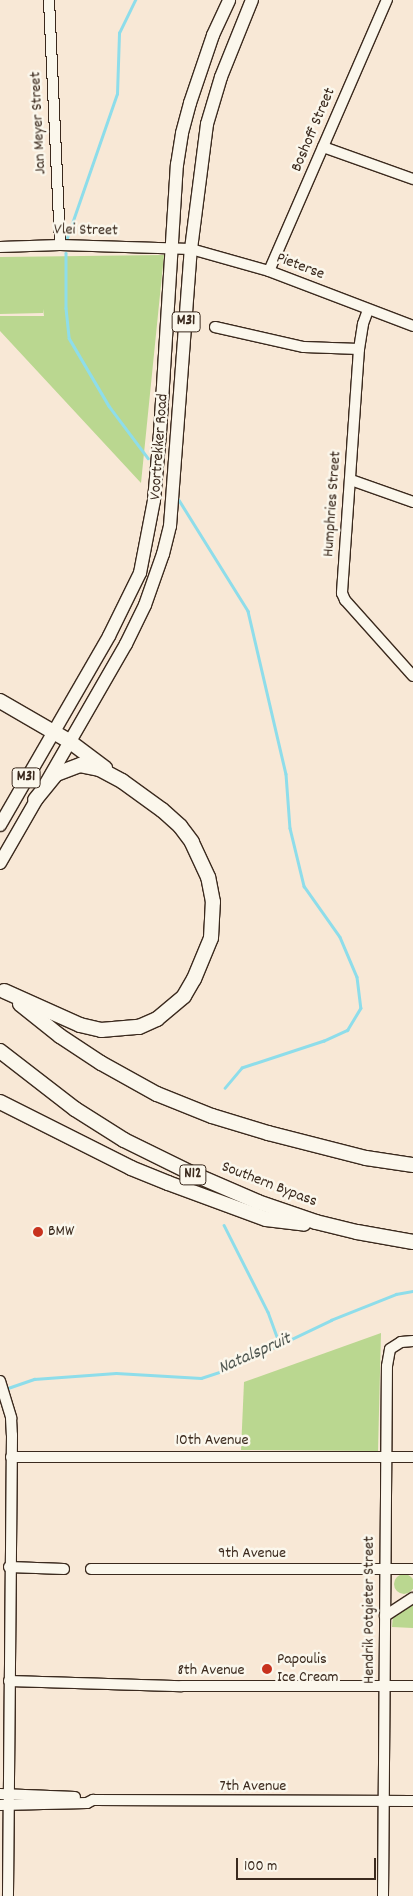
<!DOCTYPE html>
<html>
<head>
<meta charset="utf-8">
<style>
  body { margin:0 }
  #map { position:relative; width:413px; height:1896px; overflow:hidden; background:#f8e8d6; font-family:Dekko,sans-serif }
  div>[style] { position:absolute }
  .green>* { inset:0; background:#bad790 }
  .round { border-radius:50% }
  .stream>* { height:2.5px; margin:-1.25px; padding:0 1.25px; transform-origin:1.25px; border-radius:1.25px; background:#8eddea }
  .roads { filter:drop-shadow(1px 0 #3b2a1e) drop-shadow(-1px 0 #3b2a1e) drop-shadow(0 1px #3b2a1e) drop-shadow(0 -1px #3b2a1e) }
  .minor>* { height:10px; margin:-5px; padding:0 5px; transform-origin:5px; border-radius:5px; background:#fbf7ec }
  .major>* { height:12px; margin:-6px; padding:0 6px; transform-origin:6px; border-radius:6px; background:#fbf7ec }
  .highway>* { height:14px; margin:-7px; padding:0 7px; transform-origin:7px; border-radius:7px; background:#fbf7ec }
  .dots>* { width:14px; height:14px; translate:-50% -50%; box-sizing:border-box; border:2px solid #fbf7ec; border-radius:50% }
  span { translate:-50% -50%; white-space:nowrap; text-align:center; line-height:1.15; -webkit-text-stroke:5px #fbf7ec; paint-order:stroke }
  .shield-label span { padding:1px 4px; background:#fbf7ec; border:1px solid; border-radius:4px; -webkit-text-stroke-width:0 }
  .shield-label { font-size:15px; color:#3b2a1e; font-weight:700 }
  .street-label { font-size:16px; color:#3b2a1e }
  .poi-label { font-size:16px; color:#3b2a1e }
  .left { translate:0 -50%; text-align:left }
  .water-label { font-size:18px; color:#505751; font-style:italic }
  .scale { position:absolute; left:236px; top:1858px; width:140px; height:22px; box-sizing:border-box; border:2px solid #3b2a1e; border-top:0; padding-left:6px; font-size:15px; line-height:18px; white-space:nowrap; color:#3b2a1e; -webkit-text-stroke:4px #fbf7ec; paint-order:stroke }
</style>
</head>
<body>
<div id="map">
  <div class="green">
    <div style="clip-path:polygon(164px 255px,141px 483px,0 331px,0 316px,44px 316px,43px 309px,43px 313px,0 314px,0 257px)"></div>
    <div style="clip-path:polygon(381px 1333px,378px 1451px,241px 1450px,244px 1382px)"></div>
    <div class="round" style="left:394px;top:1574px;width:20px;height:20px"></div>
    <div style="clip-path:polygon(413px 1600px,413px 1628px,392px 1627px,393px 1615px)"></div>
  </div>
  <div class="stream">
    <div style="left:67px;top:238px;width:152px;rotate:-70.9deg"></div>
    <div style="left:117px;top:94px;width:61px;rotate:-88.1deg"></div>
    <div style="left:119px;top:33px;width:37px;rotate:-64deg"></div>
    <div style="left:66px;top:253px;width:55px;rotate:90deg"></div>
    <div style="left:66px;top:308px;width:30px;rotate:84deg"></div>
    <div style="left:69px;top:338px;width:79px;rotate:59.5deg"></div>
    <div style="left:109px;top:406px;width:65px;rotate:53.1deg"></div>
    <div style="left:179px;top:500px;width:131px;rotate:58.1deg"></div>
    <div style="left:248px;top:611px;width:167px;rotate:76.9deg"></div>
    <div style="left:286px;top:774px;width:54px;rotate:85.8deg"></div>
    <div style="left:290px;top:828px;width:60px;rotate:76.4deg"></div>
    <div style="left:304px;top:886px;width:62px;rotate:54.8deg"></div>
    <div style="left:340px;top:937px;width:43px;rotate:67deg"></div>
    <div style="left:357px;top:977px;width:31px;rotate:83deg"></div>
    <div style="left:361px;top:1008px;width:26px;rotate:121deg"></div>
    <div style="left:348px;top:1030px;width:26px;rotate:155deg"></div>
    <div style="left:324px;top:1041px;width:86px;rotate:161.8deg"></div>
    <div style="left:242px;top:1068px;width:26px;rotate:130deg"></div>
    <div style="left:224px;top:1225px;width:97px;rotate:63.2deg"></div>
    <div style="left:268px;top:1312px;width:33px;rotate:70deg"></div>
    <div style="left:5px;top:1389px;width:31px;rotate:-19deg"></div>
    <div style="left:34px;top:1379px;width:82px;rotate:-4.2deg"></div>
    <div style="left:116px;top:1373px;width:85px;rotate:3.4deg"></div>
    <div style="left:201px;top:1378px;width:32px;rotate:-18deg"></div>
    <div style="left:231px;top:1368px;width:111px;rotate:-25.6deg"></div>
    <div style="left:331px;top:1320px;width:70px;rotate:-21.8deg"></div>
    <div style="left:396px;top:1294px;width:17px;rotate:-10deg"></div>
  </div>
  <div class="roads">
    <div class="minor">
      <div style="left:49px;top:0;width:245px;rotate:87.4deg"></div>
      <div style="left:323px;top:147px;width:96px;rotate:19.6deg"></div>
      <div style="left:0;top:247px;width:60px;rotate:-1.9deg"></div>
      <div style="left:60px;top:245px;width:131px;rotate:1.7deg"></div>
      <div style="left:191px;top:249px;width:81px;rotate:15.8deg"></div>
      <div style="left:269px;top:271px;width:154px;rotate:20.9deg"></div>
      <div style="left:269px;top:271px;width:296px;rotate:-66.5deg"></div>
      <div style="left:368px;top:310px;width:15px;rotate:110deg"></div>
      <div style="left:363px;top:324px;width:25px;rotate:99deg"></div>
      <div style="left:359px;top:349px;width:245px;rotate:94deg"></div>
      <div style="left:342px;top:593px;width:8px;rotate:67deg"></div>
      <div style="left:345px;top:600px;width:102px;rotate:48.2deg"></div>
      <div style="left:215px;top:327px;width:91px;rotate:12.7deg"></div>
      <div style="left:304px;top:347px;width:55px;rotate:2.1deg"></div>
      <div style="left:351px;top:480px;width:66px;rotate:19.5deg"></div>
      <div style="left:0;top:1381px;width:39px;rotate:73deg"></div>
      <div style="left:11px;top:1418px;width:17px;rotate:87deg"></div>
      <div style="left:12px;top:1435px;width:461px;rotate:90.5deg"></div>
      <div style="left:11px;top:1457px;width:402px"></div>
      <div style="left:9px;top:1567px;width:55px;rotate:2.1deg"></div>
      <div style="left:91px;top:1569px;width:322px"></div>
      <div style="left:385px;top:1616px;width:33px;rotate:-33deg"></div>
      <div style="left:9px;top:1681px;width:173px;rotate:1.7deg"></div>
      <div style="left:182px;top:1686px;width:231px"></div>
      <div style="left:0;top:1794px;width:75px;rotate:2.3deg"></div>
      <div style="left:0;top:1805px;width:87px;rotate:-1.3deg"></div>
      <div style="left:87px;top:1803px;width:7px;rotate:-27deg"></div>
      <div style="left:93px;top:1800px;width:320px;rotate:0.2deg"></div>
      <div style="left:383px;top:1896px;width:530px;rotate:-89.57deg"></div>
      <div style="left:387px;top:1366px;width:17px;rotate:-80deg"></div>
      <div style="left:390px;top:1349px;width:13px;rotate:-32deg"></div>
      <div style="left:401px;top:1342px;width:12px;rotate:-5deg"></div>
    </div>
    <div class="major">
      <div style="left:0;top:825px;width:218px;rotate:-60deg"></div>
      <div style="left:109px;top:636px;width:70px;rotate:-63.8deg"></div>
      <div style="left:140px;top:573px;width:74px;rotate:-79.1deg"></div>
      <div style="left:154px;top:500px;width:67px;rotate:-84.9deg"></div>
      <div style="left:160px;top:433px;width:269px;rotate:-86.4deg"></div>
      <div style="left:177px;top:165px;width:32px;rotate:-81deg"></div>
      <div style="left:182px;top:133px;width:31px;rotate:-75deg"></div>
      <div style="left:190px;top:103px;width:72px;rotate:-71.3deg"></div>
      <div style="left:213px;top:35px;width:38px;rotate:-65deg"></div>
      <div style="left:0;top:863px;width:253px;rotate:-60.1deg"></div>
      <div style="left:126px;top:644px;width:43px;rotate:-64deg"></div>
      <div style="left:145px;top:605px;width:54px;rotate:-70.6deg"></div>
      <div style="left:163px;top:554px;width:29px;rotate:-76deg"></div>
      <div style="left:170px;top:526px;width:278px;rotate:-85.7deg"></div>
      <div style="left:191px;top:249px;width:126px;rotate:-82.7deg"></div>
      <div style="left:207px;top:124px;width:49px;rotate:-73.4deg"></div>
      <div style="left:221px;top:77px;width:83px;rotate:-68.1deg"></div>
    </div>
    <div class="highway">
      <div style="left:0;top:701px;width:80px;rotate:30.1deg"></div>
      <div style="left:69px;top:741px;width:45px;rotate:36.9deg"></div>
      <div style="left:4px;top:991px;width:83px;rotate:24.1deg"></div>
      <div style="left:80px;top:1025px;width:22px;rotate:13deg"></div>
      <div style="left:101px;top:1030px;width:38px;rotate:-5deg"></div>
      <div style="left:139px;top:1027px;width:20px;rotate:-24deg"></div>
      <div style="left:157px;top:1019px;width:35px;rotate:-40deg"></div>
      <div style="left:184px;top:996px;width:20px;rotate:-60deg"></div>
      <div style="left:194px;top:979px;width:44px;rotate:-67.5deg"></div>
      <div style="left:211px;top:938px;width:36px;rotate:-87deg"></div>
      <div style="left:213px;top:902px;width:25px;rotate:-101deg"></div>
      <div style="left:208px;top:877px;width:38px;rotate:-115deg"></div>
      <div style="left:192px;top:842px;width:20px;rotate:-127deg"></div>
      <div style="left:180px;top:826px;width:24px;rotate:-138deg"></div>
      <div style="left:162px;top:810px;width:49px;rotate:-144.1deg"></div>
      <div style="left:122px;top:781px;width:26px;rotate:-152deg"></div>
      <div style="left:99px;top:769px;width:19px;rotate:-168deg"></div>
      <div style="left:80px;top:765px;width:26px;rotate:159deg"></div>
      <div style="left:56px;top:774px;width:33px;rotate:129deg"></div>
      <div style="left:20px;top:1004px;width:51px;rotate:38.7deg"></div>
      <div style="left:60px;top:1036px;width:49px;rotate:33.4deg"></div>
      <div style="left:101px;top:1063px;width:64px;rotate:29deg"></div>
      <div style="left:157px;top:1094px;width:59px;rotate:21.8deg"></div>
      <div style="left:212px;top:1116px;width:59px;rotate:16.9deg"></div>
      <div style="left:268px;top:1133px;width:101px;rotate:14.3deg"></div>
      <div style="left:366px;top:1158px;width:48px;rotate:8.5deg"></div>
      <div style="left:0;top:1051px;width:95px;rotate:37.7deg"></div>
      <div style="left:75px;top:1109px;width:58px;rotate:32.3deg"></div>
      <div style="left:124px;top:1140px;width:75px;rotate:26.2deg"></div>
      <div style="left:191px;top:1173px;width:73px;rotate:23.4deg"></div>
      <div style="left:258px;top:1202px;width:61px;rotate:19deg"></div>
      <div style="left:316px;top:1222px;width:42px;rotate:13.7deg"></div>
      <div style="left:357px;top:1232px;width:57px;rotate:10.1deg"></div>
      <div style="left:0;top:1102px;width:147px;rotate:26.7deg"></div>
      <div style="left:131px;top:1168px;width:40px;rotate:22deg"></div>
      <div style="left:168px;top:1183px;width:104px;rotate:20.2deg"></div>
      <div style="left:266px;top:1219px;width:38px;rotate:7deg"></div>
    </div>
  </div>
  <div class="dots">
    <div style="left:38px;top:1232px;background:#c8321e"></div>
    <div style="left:267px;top:1669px;background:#c8321e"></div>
  </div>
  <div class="shield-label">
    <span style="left:186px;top:322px">M31</span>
    <span style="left:26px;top:778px">M31</span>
    <span style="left:193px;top:1175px">N12</span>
  </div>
  <div class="street-label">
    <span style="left:39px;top:123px;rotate:-93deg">Jan Meyer Street</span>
    <span style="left:314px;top:130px;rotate:-67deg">Boshoff Street</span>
    <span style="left:86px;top:231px;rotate:1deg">Vlei Street</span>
    <span style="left:300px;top:267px;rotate:21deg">Pieterse</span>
    <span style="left:160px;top:447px;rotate:-86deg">Voortrekker Road</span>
    <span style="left:333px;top:504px;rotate:-86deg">Humphries Street</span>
    <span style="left:269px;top:1185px;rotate:21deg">Southern Bypass</span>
    <span style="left:212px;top:1441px">10th Avenue</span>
    <span style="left:252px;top:1554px">9th Avenue</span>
    <span style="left:370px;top:1610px;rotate:-90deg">Hendrik Potgieter Street</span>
    <span style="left:211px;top:1671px">8th Avenue</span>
    <span style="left:253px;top:1787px">7th Avenue</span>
  </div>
  <div class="poi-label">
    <span class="left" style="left:48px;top:1232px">BMW</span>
    <span class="left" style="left:277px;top:1669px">Papoulis<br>Ice Cream</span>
  </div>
  <div class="water-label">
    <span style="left:255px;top:1355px;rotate:-24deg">Natalspruit</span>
  </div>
  <div class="scale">100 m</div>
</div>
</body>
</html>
